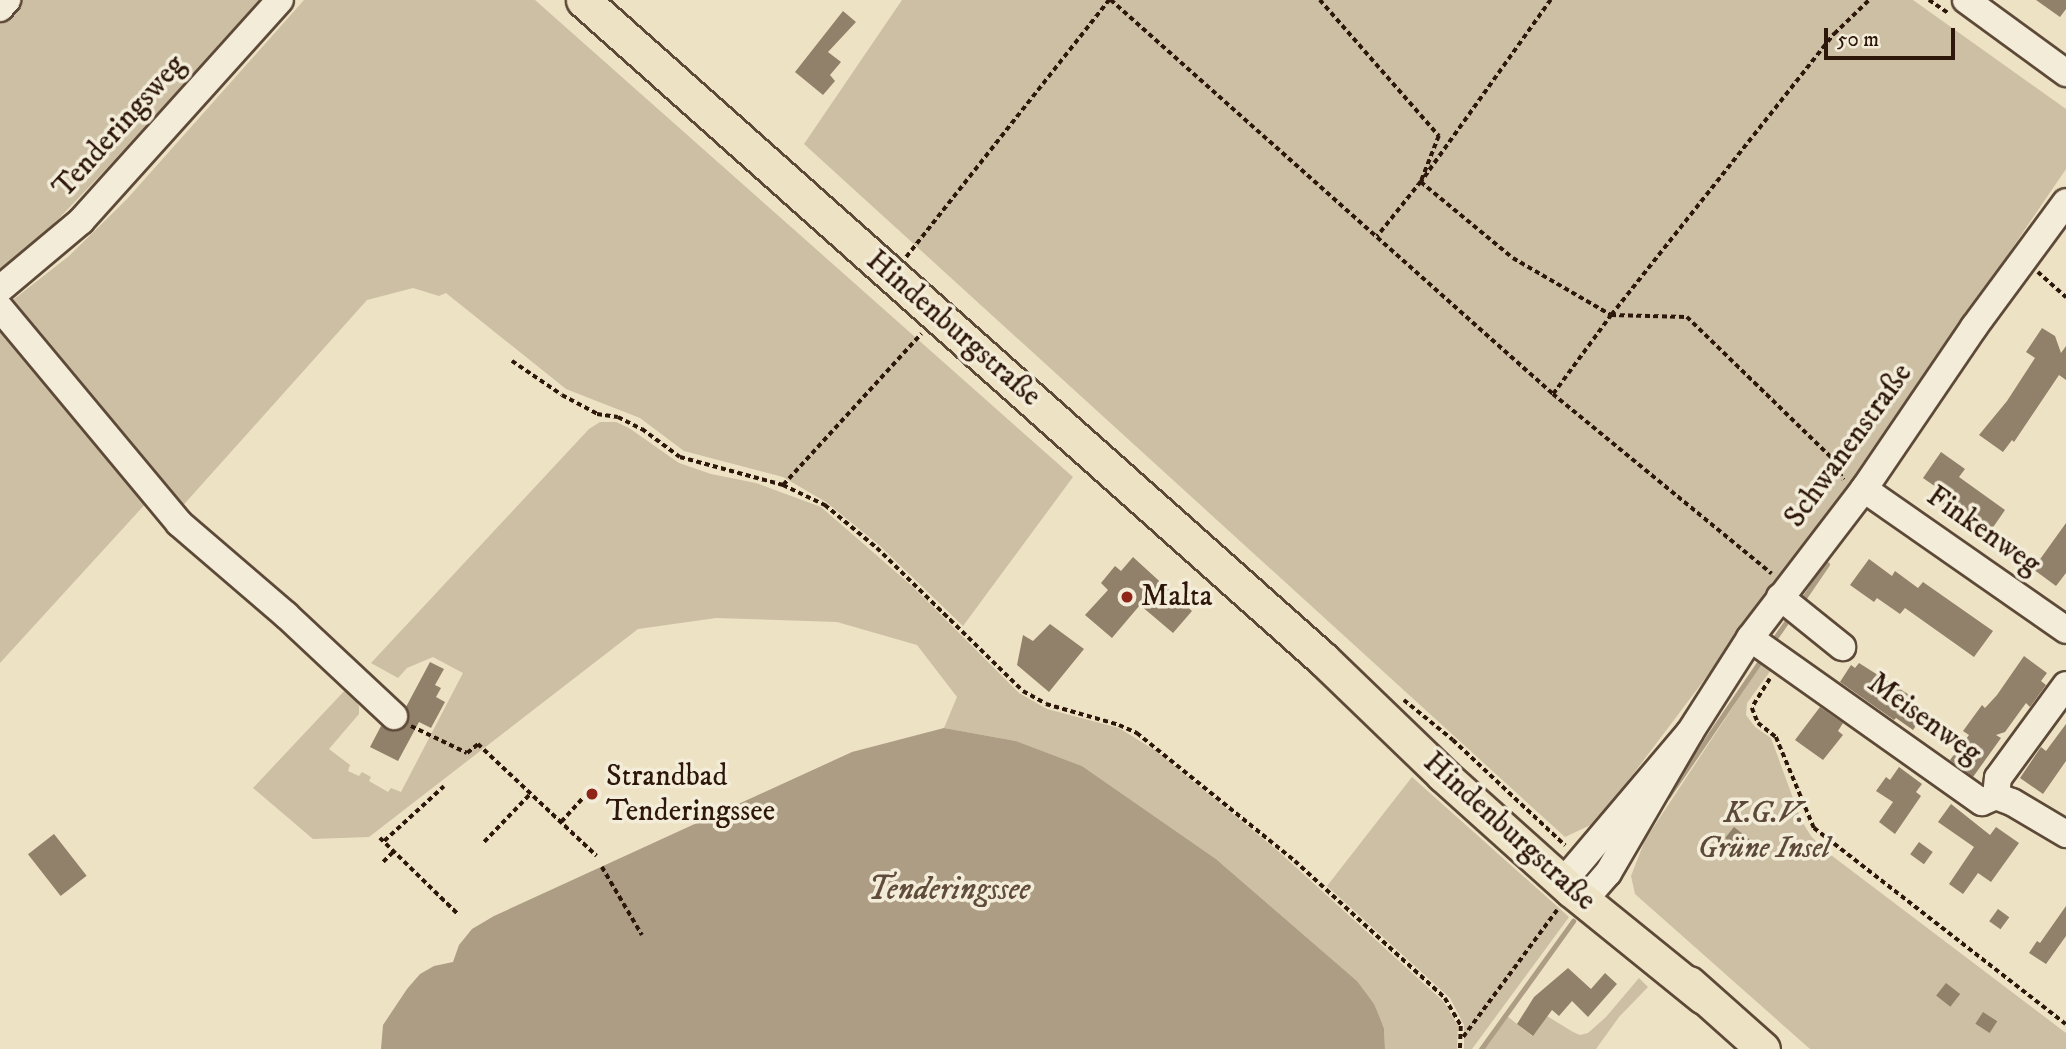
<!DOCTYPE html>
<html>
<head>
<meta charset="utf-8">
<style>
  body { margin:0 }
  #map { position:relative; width:2066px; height:1049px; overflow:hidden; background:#ede2c3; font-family:"IM FELL DW Pica",serif }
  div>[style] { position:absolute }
  .green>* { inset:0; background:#ccbfa4 }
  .water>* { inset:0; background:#ac9d84 }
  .stream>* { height:5px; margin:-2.5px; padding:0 2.5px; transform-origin:2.5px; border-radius:2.5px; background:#ac9d84 }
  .building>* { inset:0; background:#91806a; transform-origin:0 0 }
  .path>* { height:3.5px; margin-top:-1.75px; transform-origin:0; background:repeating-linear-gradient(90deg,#2d160a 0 5px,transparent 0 8.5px) }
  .roads { filter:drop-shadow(2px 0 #5d4938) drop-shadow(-2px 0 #5d4938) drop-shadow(0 2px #5d4938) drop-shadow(0 -2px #5d4938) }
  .minor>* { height:26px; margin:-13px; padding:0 13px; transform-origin:13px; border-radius:13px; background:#f3ecd8 }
  .major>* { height:33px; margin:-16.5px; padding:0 16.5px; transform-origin:16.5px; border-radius:16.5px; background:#ede2c3 }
  .dots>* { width:19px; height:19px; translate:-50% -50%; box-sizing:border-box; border:4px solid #f3ecd8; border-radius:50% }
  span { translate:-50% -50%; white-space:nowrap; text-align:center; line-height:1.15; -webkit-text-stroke:7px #f3ecd8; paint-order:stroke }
  .street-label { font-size:30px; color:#2d160a }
  .poi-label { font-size:30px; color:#2d160a }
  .left { translate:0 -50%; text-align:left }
  .park-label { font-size:30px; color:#5d4938; font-style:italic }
  .water-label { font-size:32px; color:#604c3b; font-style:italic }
  .scale { position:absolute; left:1824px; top:28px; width:131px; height:32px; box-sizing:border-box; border:4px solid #2d160a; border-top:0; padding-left:9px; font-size:21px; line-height:24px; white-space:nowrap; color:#2d160a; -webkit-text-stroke:5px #f3ecd8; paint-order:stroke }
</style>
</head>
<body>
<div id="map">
  <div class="green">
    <div style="clip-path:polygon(13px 0,259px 0,109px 166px,46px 232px,0 271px,0 14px)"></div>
    <div style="clip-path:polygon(304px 0,535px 0,1073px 477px,963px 626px,879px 545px,826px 502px,783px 477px,684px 451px,640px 418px,566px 389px,446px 293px,439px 296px,413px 288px,367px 300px,178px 511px,159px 489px,0 663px,0 310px,69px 256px,127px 199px)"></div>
    <div style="clip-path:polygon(902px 0,1913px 0,2066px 109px,2066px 169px,1852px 484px,1597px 822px,1565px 837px,804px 144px)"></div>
    <div style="clip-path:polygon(600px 422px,616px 422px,629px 428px,679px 463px,711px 474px,756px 483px,821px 507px,913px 587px,1019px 693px,1047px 709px,1119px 728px,1156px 751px,1278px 851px,1444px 1002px,1458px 1026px,1457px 1049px,1385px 1049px,1384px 1027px,1357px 981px,1216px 859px,1082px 766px,1016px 741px,944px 728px,957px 697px,917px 645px,837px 622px,716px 618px,638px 629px,369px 837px,313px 839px,253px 788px,348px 687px,359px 706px,359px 714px,329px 749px,350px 765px,348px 771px,359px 776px,362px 772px,371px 777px,369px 781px,388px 792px,391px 788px,401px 792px,463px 673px,433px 657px,407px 668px,398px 678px,371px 663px,589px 429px)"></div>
    <div style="clip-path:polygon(1764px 660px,1774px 666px,1747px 703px,1746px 715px,1755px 727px,1771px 738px,1801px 820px,1811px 836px,1823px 849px,2066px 1033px,2066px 1049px,1810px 1049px,1635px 894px,1631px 876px,1645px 840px)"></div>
    <div style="clip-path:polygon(1412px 777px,1569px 917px,1472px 1049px,1464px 1049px,1464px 1025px,1450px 998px,1327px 886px)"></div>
    <div style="clip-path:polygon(1639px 978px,1648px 987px,1619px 1017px,1596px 1049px,1483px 1049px,1507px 1016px,1532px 1036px,1547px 1016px,1573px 1032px,1580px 1035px,1588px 1033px,1606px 1017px)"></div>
  </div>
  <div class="water">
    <div style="clip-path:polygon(944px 728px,1016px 741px,1082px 766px,1216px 859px,1357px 981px,1374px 1004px,1384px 1028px,1385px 1049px,381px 1049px,383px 1025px,407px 989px,420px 974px,434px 966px,453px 962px,459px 945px,472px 929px,494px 916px,852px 752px)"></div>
  </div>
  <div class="stream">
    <div style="left:1801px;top:602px;width:46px;rotate:-55.6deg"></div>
    <div style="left:1770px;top:645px;width:35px;rotate:-55deg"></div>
    <div style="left:1668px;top:796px;width:167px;rotate:-55.7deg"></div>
    <div style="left:1481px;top:1049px;width:158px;rotate:-54.3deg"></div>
  </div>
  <div class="building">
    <div style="clip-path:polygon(2036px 0,2066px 0,2066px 9px,2060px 17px)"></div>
    <div style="clip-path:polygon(843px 11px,856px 22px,828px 52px,841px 62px,830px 75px,835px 81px,823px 95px,795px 72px)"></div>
    <div style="clip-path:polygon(2042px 328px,2055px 336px,2061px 353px,2066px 346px,2066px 380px,2059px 375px,2014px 442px,2012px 440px,2003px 452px,1979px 435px,2007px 401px,2035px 358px,2026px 352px)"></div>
    <div style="clip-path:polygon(1941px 452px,1965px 469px,1959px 477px,2005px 510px,1987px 536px,1940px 503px,1946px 494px,1923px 478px)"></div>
    <div style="clip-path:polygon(2066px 523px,2066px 573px,2056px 586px,2033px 569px)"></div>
    <div style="clip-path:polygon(1133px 557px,1192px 611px,1173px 633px,1140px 605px,1112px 638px,1085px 615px,1108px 590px,1101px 583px,1115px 566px,1121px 571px)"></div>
    <div style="clip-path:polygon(1869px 559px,1892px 576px,1895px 571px,1918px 588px,1923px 582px,1993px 631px,1974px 657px,1905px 608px,1900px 614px,1877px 598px,1874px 602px,1850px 585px)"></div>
    <div style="clip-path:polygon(1050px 624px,1084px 649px,1049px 692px,1017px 665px,1023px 635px,1033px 641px)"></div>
    <div style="clip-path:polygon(2024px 656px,2047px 673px,2041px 681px,2046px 685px,2030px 707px,2026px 703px,2005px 732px,1996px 735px,2001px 738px,1973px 777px,1950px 760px,1969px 735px,1963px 731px,1982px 705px,1985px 708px,1997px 695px)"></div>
    <div style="clip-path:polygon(430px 662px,444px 669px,435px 685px,441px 688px,436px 697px,445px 702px,431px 728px,419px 722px,398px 761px,370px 747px,381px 726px,391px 731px,406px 726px,409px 719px,406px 707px)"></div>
    <div style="clip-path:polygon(1859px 663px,1911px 696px,1906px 704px,1923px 716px,1913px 730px,1896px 718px,1894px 720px,1840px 682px,1851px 665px,1855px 668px)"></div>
    <div style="clip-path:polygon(1820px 707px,1843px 723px,1838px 731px,1843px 735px,1823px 760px,1795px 740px)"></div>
    <div style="clip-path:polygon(2066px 724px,2066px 761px,2043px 794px,2020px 778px,2041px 747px,2046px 751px)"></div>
    <div style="clip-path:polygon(1899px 767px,1922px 784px,1916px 792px,1921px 796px,1895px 834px,1879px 822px,1893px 802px,1876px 791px,1886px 777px,1890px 780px)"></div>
    <div style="clip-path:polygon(1951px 804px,1990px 835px,1996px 827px,2019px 843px,1991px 882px,1978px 873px,1963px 894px,1949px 884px,1974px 847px,1938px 822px)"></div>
    <div style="left:1734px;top:827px;width:26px;height:14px;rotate:39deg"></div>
    <div style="left:54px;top:834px;width:53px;height:33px;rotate:52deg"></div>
    <div style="left:1919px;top:842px;width:17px;height:15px;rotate:36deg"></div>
    <div style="clip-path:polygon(2066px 906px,2066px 936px,2046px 964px,2029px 953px,2037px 941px,2040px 943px)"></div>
    <div style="left:1998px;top:909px;width:14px;height:15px;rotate:36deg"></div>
    <div style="clip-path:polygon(1568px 968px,1591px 989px,1605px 973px,1617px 984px,1588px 1017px,1572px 1001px,1559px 1016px,1552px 1010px,1533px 1036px,1517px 1024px,1534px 997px)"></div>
    <div style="left:1946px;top:983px;width:18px;height:16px;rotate:38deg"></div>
    <div style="left:1983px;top:1012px;width:17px;height:14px;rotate:33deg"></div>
  </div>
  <div class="path">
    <div style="left:1111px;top:0;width:592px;rotate:41.71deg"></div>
    <div style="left:1553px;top:394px;width:283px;rotate:39.4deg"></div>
    <div style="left:1320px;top:0;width:181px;rotate:48.8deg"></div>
    <div style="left:1439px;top:136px;width:49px;rotate:111.4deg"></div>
    <div style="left:1421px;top:182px;width:70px;rotate:128.7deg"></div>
    <div style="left:1551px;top:0;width:224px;rotate:125.5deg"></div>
    <div style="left:1421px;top:182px;width:119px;rotate:39.6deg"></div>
    <div style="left:1513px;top:258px;width:113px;rotate:30.2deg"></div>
    <div style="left:1611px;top:315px;width:76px;rotate:1.5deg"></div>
    <div style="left:1687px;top:317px;width:201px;rotate:44.2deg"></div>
    <div style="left:1831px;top:457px;width:26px;rotate:61deg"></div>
    <div style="left:1929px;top:0;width:23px;rotate:34deg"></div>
    <div style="left:906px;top:257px;width:328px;rotate:-51.7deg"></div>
    <div style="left:2038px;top:272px;width:38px;rotate:42deg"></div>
    <div style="left:512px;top:361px;width:60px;rotate:34.2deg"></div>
    <div style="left:562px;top:395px;width:40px;rotate:28deg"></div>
    <div style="left:597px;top:414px;width:21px;rotate:8deg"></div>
    <div style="left:618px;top:417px;width:27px;rotate:27deg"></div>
    <div style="left:642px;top:429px;width:47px;rotate:36.4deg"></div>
    <div style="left:680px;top:457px;width:107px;rotate:15.2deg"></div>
    <div style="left:783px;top:485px;width:47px;rotate:25.5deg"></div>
    <div style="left:825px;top:505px;width:67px;rotate:39.6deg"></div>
    <div style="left:877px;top:548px;width:204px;rotate:44.4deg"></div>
    <div style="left:1023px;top:691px;width:26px;rotate:29deg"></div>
    <div style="left:1046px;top:704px;width:76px;rotate:16deg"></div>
    <div style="left:1119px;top:725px;width:20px;rotate:24deg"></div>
    <div style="left:1137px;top:733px;width:203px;rotate:39deg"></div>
    <div style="left:1295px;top:861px;width:203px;rotate:42.4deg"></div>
    <div style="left:1445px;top:998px;width:32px;rotate:60deg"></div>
    <div style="left:1461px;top:1026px;width:23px;rotate:92deg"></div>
    <div style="left:1553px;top:394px;width:98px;rotate:-53.7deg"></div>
    <div style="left:1611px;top:315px;width:359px;rotate:-51.6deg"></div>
    <div style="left:1834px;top:34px;width:49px;rotate:-44.2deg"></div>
    <div style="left:783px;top:485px;width:205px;rotate:-47.6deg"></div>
    <div style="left:1770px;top:679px;width:34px;rotate:122deg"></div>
    <div style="left:1752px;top:708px;width:16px;rotate:68deg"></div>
    <div style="left:1758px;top:723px;width:23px;rotate:38deg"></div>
    <div style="left:1776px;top:737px;width:99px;rotate:67.3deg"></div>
    <div style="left:1814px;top:828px;width:319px;rotate:37.9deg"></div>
    <div style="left:1404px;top:700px;width:63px;rotate:39.2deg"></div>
    <div style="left:1453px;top:740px;width:154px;rotate:43.2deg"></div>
    <div style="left:411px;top:726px;width:62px;rotate:25.7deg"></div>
    <div style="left:467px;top:753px;width:14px;rotate:-39deg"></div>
    <div style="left:478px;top:744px;width:163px;rotate:43.3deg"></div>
    <div style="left:561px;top:822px;width:43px;rotate:-47.8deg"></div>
    <div style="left:380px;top:838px;width:110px;rotate:44.3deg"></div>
    <div style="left:384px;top:841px;width:81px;rotate:-42.5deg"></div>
    <div style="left:484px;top:842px;width:66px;rotate:-46.2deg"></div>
    <div style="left:383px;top:862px;width:16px;rotate:-45deg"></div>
    <div style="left:602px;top:867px;width:79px;rotate:59.5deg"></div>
    <div style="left:1463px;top:1037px;width:158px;rotate:-53.5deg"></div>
  </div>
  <div class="roads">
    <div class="minor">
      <div style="left:1966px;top:0;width:124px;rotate:36.1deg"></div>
      <div style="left:0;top:8px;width:11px;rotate:-49deg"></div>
      <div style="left:0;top:289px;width:106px;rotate:-40deg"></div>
      <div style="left:81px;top:221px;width:297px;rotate:-48deg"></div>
      <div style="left:0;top:308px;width:280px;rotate:50.2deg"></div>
      <div style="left:179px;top:523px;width:141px;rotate:40.7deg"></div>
      <div style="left:286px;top:615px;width:148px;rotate:43.1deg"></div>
      <div style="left:1864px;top:489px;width:246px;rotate:34.9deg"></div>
      <div style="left:1780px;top:597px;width:80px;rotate:38.9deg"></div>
      <div style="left:1750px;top:638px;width:284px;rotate:35.3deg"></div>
      <div style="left:1982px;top:802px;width:15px;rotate:-23deg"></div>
      <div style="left:1996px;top:796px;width:17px;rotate:21deg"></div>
      <div style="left:2012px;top:802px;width:63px;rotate:30.7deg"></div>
      <div style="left:1690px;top:732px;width:182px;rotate:130.3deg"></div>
      <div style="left:1572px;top:871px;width:19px;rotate:93deg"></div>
      <div style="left:1571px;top:890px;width:22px"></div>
      <div style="left:1593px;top:890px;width:23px;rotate:-49deg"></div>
      <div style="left:1608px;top:873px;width:163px;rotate:-59.8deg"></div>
      <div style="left:1690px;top:732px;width:112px;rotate:-57.4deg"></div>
      <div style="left:1750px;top:638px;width:188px;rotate:-52.6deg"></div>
      <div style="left:1864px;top:489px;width:196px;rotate:-55.8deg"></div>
      <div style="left:1974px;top:327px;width:155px;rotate:-53.6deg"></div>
      <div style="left:1996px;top:796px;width:18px;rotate:-84deg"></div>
      <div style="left:1998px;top:778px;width:115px;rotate:-53.8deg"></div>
    </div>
    <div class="major">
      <div style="left:583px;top:0;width:991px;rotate:41.69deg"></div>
      <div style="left:1323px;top:659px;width:167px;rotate:44deg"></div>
      <div style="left:1443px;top:775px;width:172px;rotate:41.9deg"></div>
      <div style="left:1571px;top:890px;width:170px;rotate:39deg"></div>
      <div style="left:1689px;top:983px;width:99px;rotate:41.7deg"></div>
    </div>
  </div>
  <div class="dots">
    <div style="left:1127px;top:597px;background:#8f2418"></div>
    <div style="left:592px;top:794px;background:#8f2418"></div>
  </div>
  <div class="street-label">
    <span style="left:120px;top:127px;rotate:-48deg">Tenderingsweg</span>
    <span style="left:953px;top:329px;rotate:41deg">Hindenburgstraße</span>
    <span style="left:1849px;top:446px;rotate:-54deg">Schwanenstraße</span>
    <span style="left:1983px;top:531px;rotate:35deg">Finkenweg</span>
    <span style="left:1924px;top:719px;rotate:36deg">Meisenweg</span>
    <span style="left:1509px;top:832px;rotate:42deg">Hindenburgstraße</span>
  </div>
  <div class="poi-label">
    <span class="left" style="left:1141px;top:597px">Malta</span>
    <span class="left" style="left:606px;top:794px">Strandbad<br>Tenderingssee</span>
  </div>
  <div class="park-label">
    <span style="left:1764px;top:831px">K.G.V.<br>Grüne Insel</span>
  </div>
  <div class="water-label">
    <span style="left:949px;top:890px">Tenderingssee</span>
  </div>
  <div class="scale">50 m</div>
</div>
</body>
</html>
